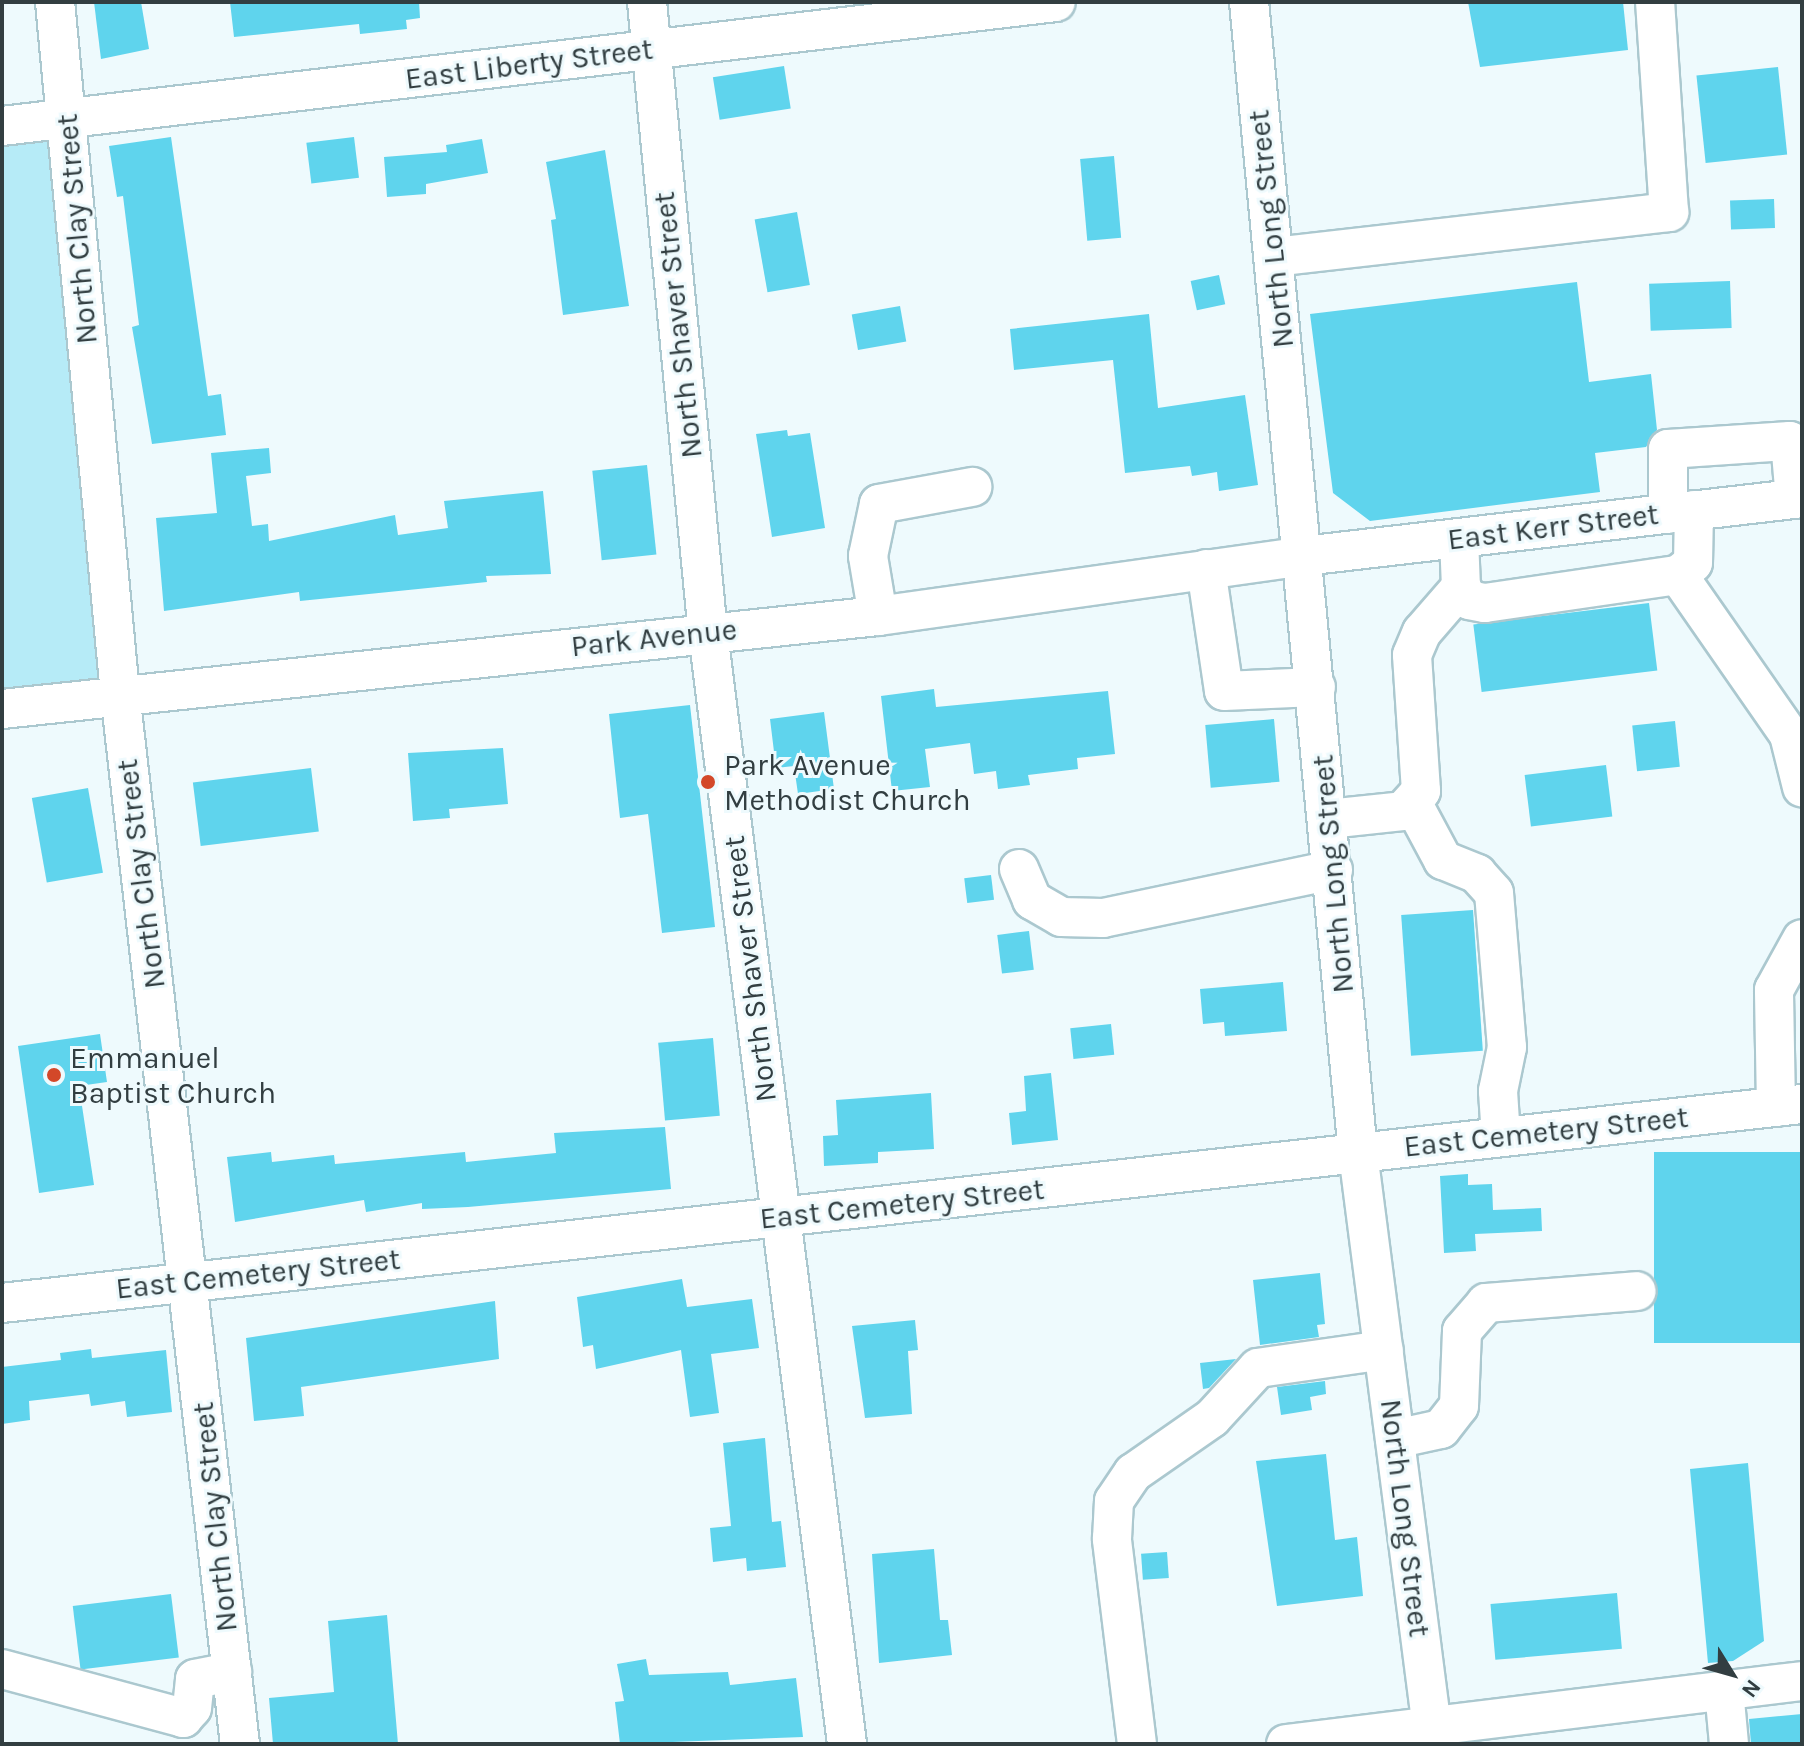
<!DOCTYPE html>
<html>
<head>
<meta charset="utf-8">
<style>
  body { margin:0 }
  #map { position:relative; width:1804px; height:1746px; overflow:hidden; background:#eefafd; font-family:Karla,sans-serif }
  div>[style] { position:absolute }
  .green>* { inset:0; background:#b6ebf7 }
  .building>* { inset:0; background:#5fd4ed; transform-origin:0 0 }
  .roads { filter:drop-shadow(2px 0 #abc8cf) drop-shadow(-2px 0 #abc8cf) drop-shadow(0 2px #abc8cf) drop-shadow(0 -2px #abc8cf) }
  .minor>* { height:38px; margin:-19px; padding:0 19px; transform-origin:19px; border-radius:19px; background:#fff }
  .dots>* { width:22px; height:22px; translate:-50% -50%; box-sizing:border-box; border:4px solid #eefafd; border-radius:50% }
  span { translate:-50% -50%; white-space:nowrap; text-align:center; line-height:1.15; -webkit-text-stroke:6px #eefafd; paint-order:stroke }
  .street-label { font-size:30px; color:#323e41 }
  .poi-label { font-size:30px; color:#323e41 }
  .left { translate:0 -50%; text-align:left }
  .frame { position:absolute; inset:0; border:4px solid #323e41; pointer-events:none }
  .north { position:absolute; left:1692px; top:1634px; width:80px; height:80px; -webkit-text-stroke:6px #eefafd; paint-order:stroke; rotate:127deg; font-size:22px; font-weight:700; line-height:32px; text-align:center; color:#323e41 }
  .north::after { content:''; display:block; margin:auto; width:28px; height:36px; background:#323e41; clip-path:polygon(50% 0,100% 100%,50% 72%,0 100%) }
</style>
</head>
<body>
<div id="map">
  <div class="green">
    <div style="clip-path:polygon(67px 118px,120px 693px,2px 709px,2px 126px)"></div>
  </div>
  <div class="building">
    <div style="clip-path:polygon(94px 2px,141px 2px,149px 49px,101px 59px)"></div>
    <div style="clip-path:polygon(230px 2px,419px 2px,420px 18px,406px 20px,407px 29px,360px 34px,359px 24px,234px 37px)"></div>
    <div style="clip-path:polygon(1468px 2px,1623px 2px,1628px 50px,1480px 67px)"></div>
    <div style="left:784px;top:66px;width:43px;height:72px;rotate:81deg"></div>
    <div style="left:1778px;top:67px;width:88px;height:82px;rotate:84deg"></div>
    <div style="clip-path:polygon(171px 137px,208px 396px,221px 394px,226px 435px,152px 444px,132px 327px,139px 325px,123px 196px,117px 197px,109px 146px)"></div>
    <div style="left:354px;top:137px;width:41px;height:48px;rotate:83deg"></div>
    <div style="clip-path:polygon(482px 139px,488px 173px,426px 184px,426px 194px,387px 197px,384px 157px,447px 152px,446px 145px)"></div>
    <div style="clip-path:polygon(605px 150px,629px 306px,563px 315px,551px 220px,556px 219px,546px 162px)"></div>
    <div style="left:1114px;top:156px;width:82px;height:34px;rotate:85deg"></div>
    <div style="left:1774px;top:199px;width:29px;height:44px;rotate:88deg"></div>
    <div style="left:797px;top:212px;width:74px;height:43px;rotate:80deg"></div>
    <div style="left:1219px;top:275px;width:30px;height:29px;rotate:78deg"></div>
    <div style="left:1730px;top:281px;width:47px;height:81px;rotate:88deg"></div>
    <div style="clip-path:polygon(1577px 282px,1589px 382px,1651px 374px,1657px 430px,1646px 447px,1595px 453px,1600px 492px,1370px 521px,1333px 493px,1310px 314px)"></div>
    <div style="left:900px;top:306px;width:36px;height:49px;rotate:80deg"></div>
    <div style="clip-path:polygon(1149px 314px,1158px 408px,1245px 395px,1258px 485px,1219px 491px,1217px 472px,1192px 476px,1190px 466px,1125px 473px,1113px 360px,1014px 370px,1010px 329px)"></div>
    <div style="clip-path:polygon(787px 430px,788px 436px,810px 433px,825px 528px,772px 537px,756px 434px)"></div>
    <div style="clip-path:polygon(269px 448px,271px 473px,246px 476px,252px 526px,268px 524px,269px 541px,395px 515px,398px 535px,448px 528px,444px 501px,543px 491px,551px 574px,486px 576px,487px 582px,300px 601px,299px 592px,164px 611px,156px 518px,217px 513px,211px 453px)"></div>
    <div style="left:647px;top:465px;width:90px;height:55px;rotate:84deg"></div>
    <div style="left:1649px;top:603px;width:68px;height:177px;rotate:83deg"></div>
    <div style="clip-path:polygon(934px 689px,936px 707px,1108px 691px,1115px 754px,1077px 758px,1078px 769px,1028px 775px,1030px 785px,998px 789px,996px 771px,974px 774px,970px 743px,925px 749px,930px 787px,892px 791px,881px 696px)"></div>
    <div style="clip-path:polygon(690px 705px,715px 927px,662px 933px,648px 814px,620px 818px,609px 714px)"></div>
    <div style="clip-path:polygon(824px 712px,834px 789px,798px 794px,794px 766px,776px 768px,770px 719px)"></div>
    <div style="left:1274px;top:719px;width:63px;height:69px;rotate:85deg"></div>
    <div style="left:1675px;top:721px;width:46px;height:43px;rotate:84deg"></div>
    <div style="clip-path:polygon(503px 748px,508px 804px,449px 809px,450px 818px,413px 821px,408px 753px)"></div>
    <div style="left:1606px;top:765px;width:52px;height:82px;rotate:83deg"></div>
    <div style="left:311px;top:768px;width:64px;height:119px;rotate:83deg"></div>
    <div style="left:88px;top:788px;width:86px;height:57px;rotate:80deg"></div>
    <div style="left:991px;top:875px;width:25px;height:27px;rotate:83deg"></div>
    <div style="left:1473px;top:910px;width:141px;height:72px;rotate:86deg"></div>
    <div style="left:1029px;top:931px;width:39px;height:32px;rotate:83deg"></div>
    <div style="clip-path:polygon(1283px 982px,1287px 1031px,1225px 1036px,1224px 1022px,1203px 1024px,1200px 989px)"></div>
    <div style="left:1111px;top:1024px;width:31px;height:41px;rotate:84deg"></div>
    <div style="clip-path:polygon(100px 1034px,107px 1082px,79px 1086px,94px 1185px,39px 1193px,18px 1046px)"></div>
    <div style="left:713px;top:1038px;width:78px;height:55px;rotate:85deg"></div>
    <div style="clip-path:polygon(1051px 1073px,1058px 1140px,1012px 1145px,1009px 1113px,1026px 1111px,1024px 1076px)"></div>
    <div style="clip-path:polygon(931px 1093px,934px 1149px,878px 1152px,878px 1163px,824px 1166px,823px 1136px,838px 1135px,836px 1100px)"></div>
    <div style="clip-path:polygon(665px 1127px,671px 1189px,468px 1207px,422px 1209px,422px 1203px,366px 1212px,364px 1200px,235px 1222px,227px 1157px,271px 1152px,272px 1162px,334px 1155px,335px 1164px,465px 1152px,466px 1162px,556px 1153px,554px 1133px)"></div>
    <div style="left:1802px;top:1152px;width:191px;height:148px;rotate:90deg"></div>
    <div style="clip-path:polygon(1468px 1174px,1468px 1185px,1492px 1184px,1493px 1210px,1541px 1208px,1542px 1231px,1475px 1234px,1476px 1251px,1444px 1253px,1440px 1176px)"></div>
    <div style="clip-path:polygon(1320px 1273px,1325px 1324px,1317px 1325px,1319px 1337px,1260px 1345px,1253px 1280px)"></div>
    <div style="clip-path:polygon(682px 1279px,687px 1307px,752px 1299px,759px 1348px,711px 1354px,719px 1413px,690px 1417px,681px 1350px,596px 1369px,593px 1345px,583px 1347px,577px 1297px)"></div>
    <div style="clip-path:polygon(495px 1301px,499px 1359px,301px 1387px,304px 1416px,254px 1421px,246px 1338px)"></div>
    <div style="clip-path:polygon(915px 1320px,918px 1350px,908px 1351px,912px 1414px,865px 1418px,852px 1326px)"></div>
    <div style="clip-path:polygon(91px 1349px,92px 1358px,166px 1350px,172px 1412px,127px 1417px,125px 1401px,91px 1406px,89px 1394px,29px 1401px,30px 1420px,2px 1424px,2px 1367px,61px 1360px,60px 1353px)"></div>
    <div style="clip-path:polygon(1236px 1359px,1209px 1388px,1203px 1389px,1200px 1363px)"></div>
    <div style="clip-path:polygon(1325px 1381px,1326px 1394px,1310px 1397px,1312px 1410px,1281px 1415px,1277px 1387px)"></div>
    <div style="clip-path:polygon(765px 1438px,772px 1522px,781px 1521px,786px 1567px,747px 1571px,746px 1558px,713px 1562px,710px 1528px,731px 1526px,723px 1443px)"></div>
    <div style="clip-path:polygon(1326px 1454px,1335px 1540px,1357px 1537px,1363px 1596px,1277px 1606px,1256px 1461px)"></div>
    <div style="clip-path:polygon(1748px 1463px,1764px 1641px,1733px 1661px,1708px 1663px,1690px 1469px)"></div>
    <div style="clip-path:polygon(934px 1549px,940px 1620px,948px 1620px,952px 1655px,879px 1663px,872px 1554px)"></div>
    <div style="left:1167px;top:1552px;width:26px;height:26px;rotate:86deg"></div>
    <div style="left:1617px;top:1593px;width:56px;height:127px;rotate:85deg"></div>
    <div style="left:171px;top:1594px;width:64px;height:99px;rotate:83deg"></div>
    <div style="clip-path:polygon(387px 1615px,398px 1744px,273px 1744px,269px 1698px,334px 1692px,328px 1621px)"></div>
    <div style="clip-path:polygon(646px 1659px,649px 1675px,728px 1672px,730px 1685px,796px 1678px,803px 1737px,620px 1744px,615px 1702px,624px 1701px,617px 1664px)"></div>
    <div style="clip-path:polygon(1802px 1714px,1802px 1744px,1751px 1744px,1749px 1719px)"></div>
  </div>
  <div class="roads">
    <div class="minor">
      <div style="left:55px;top:2px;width:694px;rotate:84.63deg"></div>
      <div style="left:120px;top:693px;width:1058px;rotate:83.49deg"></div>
      <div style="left:647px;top:2px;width:634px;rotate:84.48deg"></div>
      <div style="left:708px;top:633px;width:1120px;rotate:82.87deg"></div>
      <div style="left:1249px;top:2px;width:1156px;rotate:84.59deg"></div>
      <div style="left:1358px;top:1153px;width:596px;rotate:82.67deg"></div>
      <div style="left:2px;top:126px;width:1061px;rotate:-6.71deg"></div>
      <div style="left:1274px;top:257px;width:398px;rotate:-6.5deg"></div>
      <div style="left:1669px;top:212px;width:210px;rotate:-93.8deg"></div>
      <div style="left:1668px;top:514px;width:65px;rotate:-90deg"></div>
      <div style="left:1668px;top:449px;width:122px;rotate:-3.8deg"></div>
      <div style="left:1790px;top:441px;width:58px;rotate:85.1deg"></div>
      <div style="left:1459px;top:538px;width:49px;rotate:87.7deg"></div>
      <div style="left:1461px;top:587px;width:15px;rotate:58deg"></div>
      <div style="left:1469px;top:600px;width:16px;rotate:11deg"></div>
      <div style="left:1485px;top:603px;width:195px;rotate:-8.3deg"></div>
      <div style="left:1678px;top:575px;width:19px;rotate:-39deg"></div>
      <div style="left:1693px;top:563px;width:53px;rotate:-88.9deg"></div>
      <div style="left:1206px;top:569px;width:123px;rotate:81.6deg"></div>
      <div style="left:1224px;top:691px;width:92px;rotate:-2.5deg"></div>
      <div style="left:1678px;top:575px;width:195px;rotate:55.2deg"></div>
      <div style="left:1789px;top:735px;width:54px;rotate:76deg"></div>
      <div style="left:878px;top:616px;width:61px;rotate:-99.5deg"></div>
      <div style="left:868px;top:556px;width:53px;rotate:-78.1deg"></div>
      <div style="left:879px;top:504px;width:95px;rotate:-10.4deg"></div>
      <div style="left:2px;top:709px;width:881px;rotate:-6.06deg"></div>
      <div style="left:878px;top:616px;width:430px;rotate:-8deg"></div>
      <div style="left:1304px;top:556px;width:501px;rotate:-6.64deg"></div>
      <div style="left:1413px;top:804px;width:64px;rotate:61.8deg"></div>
      <div style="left:1443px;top:860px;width:37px;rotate:22deg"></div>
      <div style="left:1477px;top:874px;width:25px;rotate:48deg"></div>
      <div style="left:1494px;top:893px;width:155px;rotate:85.2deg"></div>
      <div style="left:1507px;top:1047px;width:45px;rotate:101.6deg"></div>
      <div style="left:1498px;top:1091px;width:46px;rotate:86.3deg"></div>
      <div style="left:1328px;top:819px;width:75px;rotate:-6.1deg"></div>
      <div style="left:1403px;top:811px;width:27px;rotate:-48deg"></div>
      <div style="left:1421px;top:791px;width:136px;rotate:-93.8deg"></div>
      <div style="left:1412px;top:655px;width:25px;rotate:-67deg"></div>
      <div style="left:1422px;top:632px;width:60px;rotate:-49.1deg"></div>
      <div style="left:1019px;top:869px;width:34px;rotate:67deg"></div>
      <div style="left:1032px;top:900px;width:34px;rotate:30deg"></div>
      <div style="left:1061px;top:917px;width:42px;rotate:1.4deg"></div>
      <div style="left:1103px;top:918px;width:235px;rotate:-11.8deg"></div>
      <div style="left:1776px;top:1107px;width:117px;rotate:-91deg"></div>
      <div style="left:1774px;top:990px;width:58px;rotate:-61.2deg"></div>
      <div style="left:2px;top:1303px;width:1811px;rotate:-6.31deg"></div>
      <div style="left:1395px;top:1439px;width:47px;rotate:-12.3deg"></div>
      <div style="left:1441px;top:1429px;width:29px;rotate:-52deg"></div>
      <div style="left:1459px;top:1406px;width:75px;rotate:-87.7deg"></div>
      <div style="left:1462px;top:1331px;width:37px;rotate:-49deg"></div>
      <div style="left:1486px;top:1303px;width:151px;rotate:-4.5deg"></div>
      <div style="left:2px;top:1669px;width:188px;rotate:15.1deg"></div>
      <div style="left:183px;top:1718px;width:13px;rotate:-48deg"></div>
      <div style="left:192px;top:1708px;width:29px;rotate:-84deg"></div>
      <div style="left:195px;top:1679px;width:38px;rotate:-11deg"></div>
      <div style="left:1724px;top:1690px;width:54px;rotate:84.7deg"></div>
      <div style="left:1137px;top:1744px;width:207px;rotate:-97deg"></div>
      <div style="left:1112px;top:1539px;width:38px;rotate:-87deg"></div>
      <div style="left:1114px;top:1501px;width:34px;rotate:-56deg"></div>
      <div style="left:1133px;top:1473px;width:96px;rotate:-34.8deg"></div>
      <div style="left:1212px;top:1418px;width:68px;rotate:-47.4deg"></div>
      <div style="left:1258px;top:1368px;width:127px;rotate:-8.1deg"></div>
      <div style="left:1286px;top:1744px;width:520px;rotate:-6.96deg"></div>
    </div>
  </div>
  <div class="dots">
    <div style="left:708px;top:782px;background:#d34829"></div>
    <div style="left:54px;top:1075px;background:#d34829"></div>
  </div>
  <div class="street-label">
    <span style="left:529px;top:64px;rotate:-7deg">East Liberty Street</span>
    <span style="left:77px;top:229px;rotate:-95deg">North Clay Street</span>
    <span style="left:1271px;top:229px;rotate:-96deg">North Long Street</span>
    <span style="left:678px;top:325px;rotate:-96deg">North Shaver Street</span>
    <span style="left:1553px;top:527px;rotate:-7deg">East Kerr Street</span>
    <span style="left:654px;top:638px;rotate:-6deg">Park Avenue</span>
    <span style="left:141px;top:874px;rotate:-97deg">North Clay Street</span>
    <span style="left:1333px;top:874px;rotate:-95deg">North Long Street</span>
    <span style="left:750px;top:969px;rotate:-97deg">North Shaver Street</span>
    <span style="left:1546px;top:1132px;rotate:-6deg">East Cemetery Street</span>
    <span style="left:902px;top:1204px;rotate:-6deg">East Cemetery Street</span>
    <span style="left:258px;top:1274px;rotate:-6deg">East Cemetery Street</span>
    <span style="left:215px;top:1517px;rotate:-96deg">North Clay Street</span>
    <span style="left:1405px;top:1518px;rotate:83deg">North Long Street</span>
  </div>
  <div class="poi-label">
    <span class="left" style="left:724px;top:782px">Park Avenue<br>Methodist Church</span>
    <span class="left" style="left:70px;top:1075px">Emmanuel<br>Baptist Church</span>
  </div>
  <div class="frame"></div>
  <div class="north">N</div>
</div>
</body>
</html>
